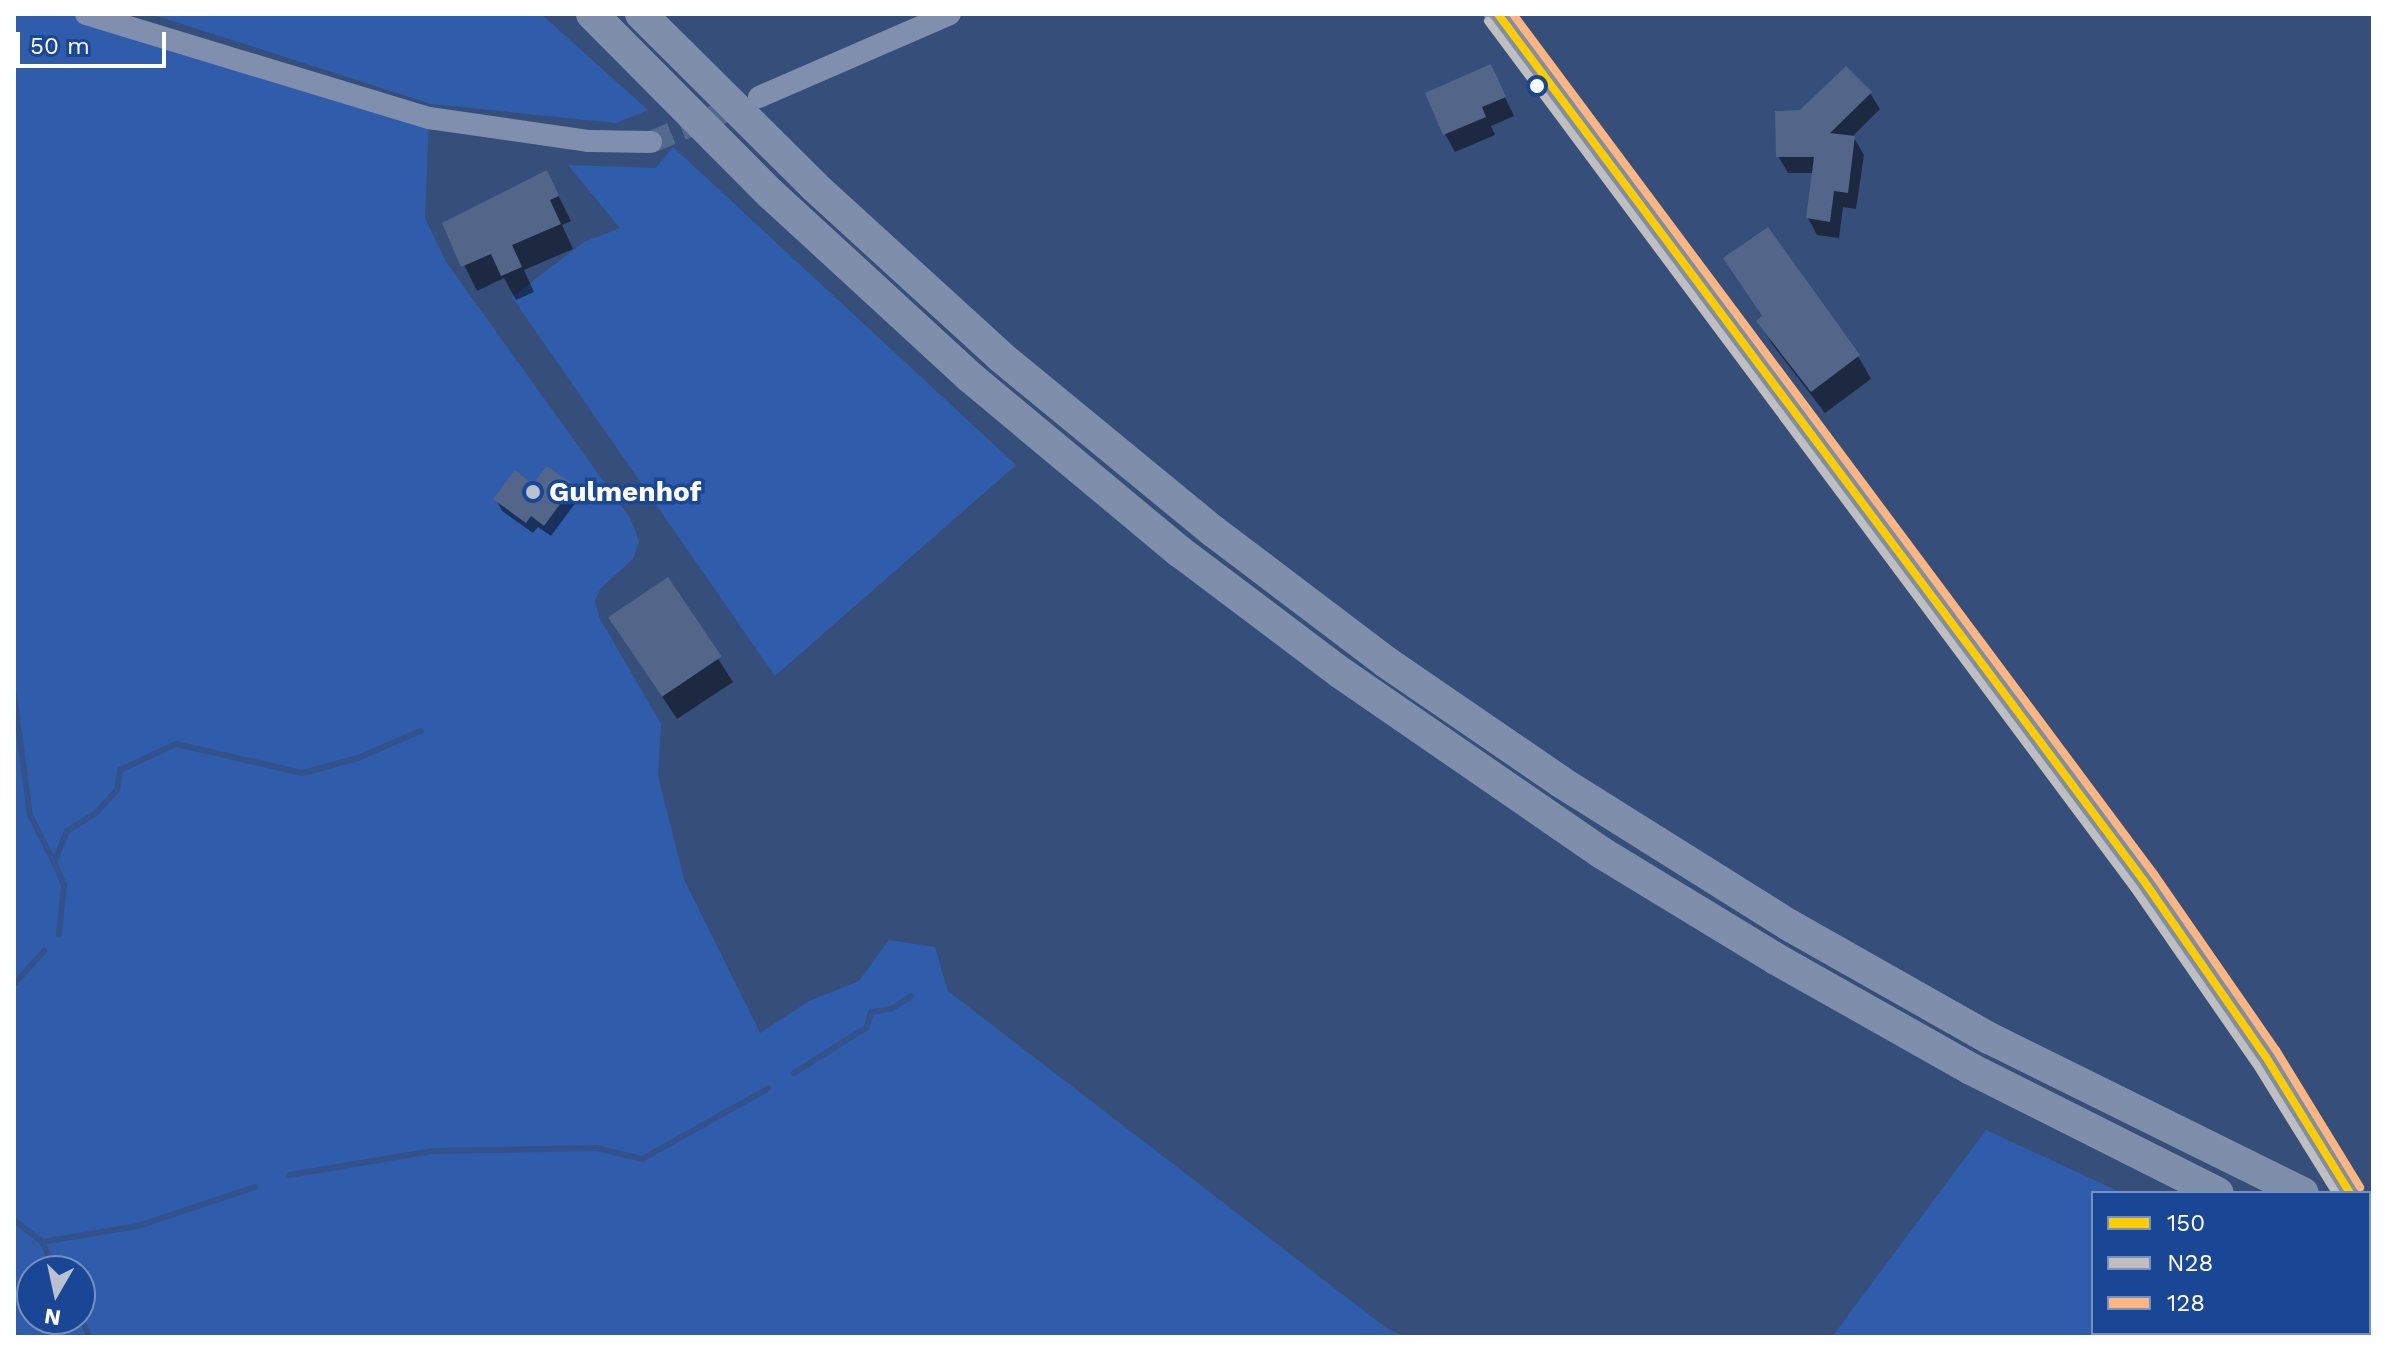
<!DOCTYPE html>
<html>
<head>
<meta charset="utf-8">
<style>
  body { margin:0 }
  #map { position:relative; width:2387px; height:1351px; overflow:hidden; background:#364e7a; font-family:"Work Sans",sans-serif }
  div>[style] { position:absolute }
  .green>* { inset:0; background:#2f5dac }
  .shadow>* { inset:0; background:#0007 }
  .stream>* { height:6px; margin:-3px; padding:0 3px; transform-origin:3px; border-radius:3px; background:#33528c }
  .building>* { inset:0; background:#536689; transform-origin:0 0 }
  .minor-tunnel>* { height:22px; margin-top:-11px; transform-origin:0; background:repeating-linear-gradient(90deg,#54698e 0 22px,transparent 0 33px) }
  .minor>* { height:22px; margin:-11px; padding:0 11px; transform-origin:11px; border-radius:11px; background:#808fad }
  .major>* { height:28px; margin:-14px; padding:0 14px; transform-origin:14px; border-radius:14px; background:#7d8eab }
  .highway>* { height:32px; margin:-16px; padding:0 16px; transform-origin:16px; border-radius:16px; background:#7f8fab }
  .bus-1>* { height:8px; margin:-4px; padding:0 4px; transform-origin:4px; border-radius:4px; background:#fc0 }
  .bus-2>* { height:8px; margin:-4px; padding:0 4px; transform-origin:4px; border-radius:4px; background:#bfbfbf }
  .bus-3>* { height:8px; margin:-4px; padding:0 4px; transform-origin:4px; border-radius:4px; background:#ffb580 }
  .dots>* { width:22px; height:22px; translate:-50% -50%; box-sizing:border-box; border:4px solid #1a4696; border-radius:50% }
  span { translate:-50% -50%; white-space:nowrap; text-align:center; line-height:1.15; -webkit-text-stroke:7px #1a4696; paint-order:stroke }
  .poi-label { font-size:28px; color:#fff; font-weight:700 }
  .left { translate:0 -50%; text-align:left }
  .frame { position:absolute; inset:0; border:16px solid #fff; pointer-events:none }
  .legend { position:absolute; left:2091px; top:1191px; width:280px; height:144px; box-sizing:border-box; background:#1a4696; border:2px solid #7690c0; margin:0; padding:10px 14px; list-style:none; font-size:24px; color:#fff }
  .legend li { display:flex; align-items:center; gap:16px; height:40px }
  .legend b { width:40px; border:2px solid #7690c0 }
  .north { position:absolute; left:16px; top:1255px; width:80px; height:80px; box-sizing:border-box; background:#1a4696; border:2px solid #7690c0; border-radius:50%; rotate:189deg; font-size:22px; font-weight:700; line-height:32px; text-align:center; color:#fff }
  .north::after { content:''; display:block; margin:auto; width:28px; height:36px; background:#b9c1d0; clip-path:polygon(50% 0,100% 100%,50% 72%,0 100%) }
  .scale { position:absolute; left:16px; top:32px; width:150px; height:36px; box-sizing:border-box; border:4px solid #fff; border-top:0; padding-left:10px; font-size:24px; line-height:28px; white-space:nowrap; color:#fff; -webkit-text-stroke:6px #1a4696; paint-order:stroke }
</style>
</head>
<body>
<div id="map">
  <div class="green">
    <div style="clip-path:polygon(evenodd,14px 14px,86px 14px,429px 118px,425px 218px,446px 262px,630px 518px,639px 541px,633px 559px,601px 588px,595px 600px,599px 617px,661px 724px,658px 776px,684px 879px,760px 1033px,809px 1001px,859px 981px,889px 940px,935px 947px,948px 991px,1385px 1327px,1406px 1337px,14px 1337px,14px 14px,32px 1271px,80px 1271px,80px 1319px,32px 1319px,32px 1271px)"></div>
    <div style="clip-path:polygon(151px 14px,541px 14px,648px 110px,616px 123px,431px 104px)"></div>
    <div style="clip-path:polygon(673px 147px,1016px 465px,775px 676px,512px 297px,584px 242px,620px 228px,568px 165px,656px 168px)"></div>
    <div style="clip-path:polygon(1986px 1130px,2122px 1193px,2093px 1193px,2093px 1333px,2369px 1333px,2369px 1308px,2373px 1337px,1832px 1337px)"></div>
  </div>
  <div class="shadow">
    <div style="clip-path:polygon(1490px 67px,1514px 116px,1491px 126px,1495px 135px,1455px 152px,1445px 134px)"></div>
    <div style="clip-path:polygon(1870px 93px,1880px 109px,1853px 136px,1864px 155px,1856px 209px,1843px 207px,1839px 238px,1817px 235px,1808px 218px,1814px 173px,1788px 173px,1778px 156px,1801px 112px)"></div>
    <div style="clip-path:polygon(547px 173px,571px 221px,562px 225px,573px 249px,524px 270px,534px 292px,516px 300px,504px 278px,477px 291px,444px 224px)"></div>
    <div style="clip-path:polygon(1725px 259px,1858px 356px,1871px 379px,1825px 413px,1772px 344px,1759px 322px,1763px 318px)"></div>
    <div style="clip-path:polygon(533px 487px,572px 487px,579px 498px,551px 536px,538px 527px,533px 533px,502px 511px,496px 499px)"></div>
    <div style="clip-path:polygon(667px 580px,733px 682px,677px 719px,625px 641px)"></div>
  </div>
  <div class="stream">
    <div style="left:14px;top:694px;width:122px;rotate:82.5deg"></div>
    <div style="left:30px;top:815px;width:53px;rotate:62.9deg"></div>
    <div style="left:59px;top:934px;width:49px;rotate:-84.2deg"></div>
    <div style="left:64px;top:885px;width:25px;rotate:-113deg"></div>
    <div style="left:54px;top:862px;width:34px;rotate:-67deg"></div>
    <div style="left:67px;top:831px;width:36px;rotate:-32deg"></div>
    <div style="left:97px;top:812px;width:30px;rotate:-48deg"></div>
    <div style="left:117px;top:790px;width:20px;rotate:-81deg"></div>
    <div style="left:120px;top:770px;width:62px;rotate:-24.9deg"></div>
    <div style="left:176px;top:744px;width:130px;rotate:12.9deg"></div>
    <div style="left:303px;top:773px;width:57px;rotate:-15.3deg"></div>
    <div style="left:358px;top:758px;width:68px;rotate:-23.5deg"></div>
    <div style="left:14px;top:984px;width:45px;rotate:-47.7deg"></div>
    <div style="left:794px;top:1073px;width:86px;rotate:-32.2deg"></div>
    <div style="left:867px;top:1027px;width:16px;rotate:-75deg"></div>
    <div style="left:871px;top:1012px;width:20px;rotate:-9deg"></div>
    <div style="left:891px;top:1009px;width:24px;rotate:-33deg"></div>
    <div style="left:289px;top:1175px;width:145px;rotate:-9.5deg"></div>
    <div style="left:432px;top:1151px;width:165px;rotate:-1deg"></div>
    <div style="left:597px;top:1148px;width:46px;rotate:13.7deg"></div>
    <div style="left:642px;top:1159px;width:145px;rotate:-29.2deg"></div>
    <div style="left:14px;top:1220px;width:36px;rotate:38deg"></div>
    <div style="left:42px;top:1242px;width:33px;rotate:63deg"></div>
    <div style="left:42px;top:1242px;width:97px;rotate:-9.5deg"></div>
    <div style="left:138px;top:1226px;width:123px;rotate:-18.4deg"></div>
    <div style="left:80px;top:1316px;width:23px;rotate:65deg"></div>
  </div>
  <div class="building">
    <div style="clip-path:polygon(1491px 64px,1506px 97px,1482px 107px,1486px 117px,1443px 135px,1425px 93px)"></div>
    <div style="clip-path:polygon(1846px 66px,1872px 92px,1830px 133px,1855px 136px,1848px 193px,1834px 191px,1830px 222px,1806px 218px,1814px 157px,1776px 157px,1775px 111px,1800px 110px)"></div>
    <div style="clip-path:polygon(547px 170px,559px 196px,550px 200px,561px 224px,512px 245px,522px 267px,501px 276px,491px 254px,461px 267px,442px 223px)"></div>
    <div style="clip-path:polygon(1768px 227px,1860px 355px,1811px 392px,1756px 321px,1762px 316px,1723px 258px)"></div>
    <div style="clip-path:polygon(547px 466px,574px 485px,544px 526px,531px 516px,526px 523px,493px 499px,515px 470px,533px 484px)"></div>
    <div style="left:668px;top:577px;width:96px;height:72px;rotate:56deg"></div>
  </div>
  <div class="minor-tunnel">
    <div style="left:651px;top:142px;width:103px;rotate:-22.3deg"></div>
  </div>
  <div class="minor">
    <div style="left:86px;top:14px;width:358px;rotate:16.9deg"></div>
    <div style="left:429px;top:118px;width:162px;rotate:8.2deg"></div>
    <div style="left:589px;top:141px;width:62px;rotate:0.9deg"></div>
    <div style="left:759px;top:97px;width:208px;rotate:-23.5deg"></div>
  </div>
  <div class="major">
    <div style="left:1498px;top:14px;width:1081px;rotate:53.31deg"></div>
    <div style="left:2144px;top:881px;width:214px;rotate:55.3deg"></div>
    <div style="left:2266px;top:1057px;width:160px;rotate:58.3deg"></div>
  </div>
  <div class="highway">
    <div style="left:592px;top:14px;width:254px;rotate:45.2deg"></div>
    <div style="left:771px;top:194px;width:270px;rotate:42.6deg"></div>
    <div style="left:970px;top:377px;width:272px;rotate:39.8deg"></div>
    <div style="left:1179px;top:551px;width:203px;rotate:37deg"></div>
    <div style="left:1341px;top:673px;width:317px;rotate:34.6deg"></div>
    <div style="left:1602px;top:853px;width:204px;rotate:31.3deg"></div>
    <div style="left:1776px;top:959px;width:224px;rotate:29.4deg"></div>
    <div style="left:1971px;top:1069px;width:276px;rotate:26.7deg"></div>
    <div style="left:641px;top:14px;width:244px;rotate:44.8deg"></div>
    <div style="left:814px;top:186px;width:253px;rotate:42.4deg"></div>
    <div style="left:1001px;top:357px;width:274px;rotate:39.4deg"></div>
    <div style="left:1213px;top:531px;width:217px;rotate:37.1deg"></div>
    <div style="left:1386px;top:662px;width:212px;rotate:34.4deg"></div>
    <div style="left:1561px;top:782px;width:269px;rotate:32.1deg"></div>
    <div style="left:1789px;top:925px;width:230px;rotate:29.5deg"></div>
    <div style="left:1989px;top:1038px;width:350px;rotate:26.3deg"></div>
    <div style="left:2369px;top:1222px;width:4px;rotate:27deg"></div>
    <div style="left:2369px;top:1262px;width:4px;rotate:27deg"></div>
  </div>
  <div class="bus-1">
    <div style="left:1498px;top:14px;width:1081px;rotate:53.31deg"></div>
    <div style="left:2144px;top:881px;width:214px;rotate:55.3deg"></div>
    <div style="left:2266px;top:1057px;width:160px;rotate:58.3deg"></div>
  </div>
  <div class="bus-2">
    <div style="left:1488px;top:21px;width:1081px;rotate:53.31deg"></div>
    <div style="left:2134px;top:888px;width:214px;rotate:55.3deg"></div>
    <div style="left:2256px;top:1064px;width:152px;rotate:58.2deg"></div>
  </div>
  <div class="bus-3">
    <div style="left:1513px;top:14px;width:1073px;rotate:53.3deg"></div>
    <div style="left:2154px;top:874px;width:214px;rotate:55.3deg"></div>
    <div style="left:2276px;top:1050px;width:161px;rotate:58.5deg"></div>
  </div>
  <div class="dots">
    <div style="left:1537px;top:86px;background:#fff"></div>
    <div style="left:533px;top:492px;background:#b9c1d0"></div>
  </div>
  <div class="poi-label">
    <span class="left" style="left:549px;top:492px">Gulmenhof</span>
  </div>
  <div class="frame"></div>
  <ul class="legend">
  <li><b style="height:10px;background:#fc0"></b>150</li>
  <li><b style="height:10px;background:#bfbfbf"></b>N28</li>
  <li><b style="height:10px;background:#ffb580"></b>128</li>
  </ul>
  <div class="north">N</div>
  <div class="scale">50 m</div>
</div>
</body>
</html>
